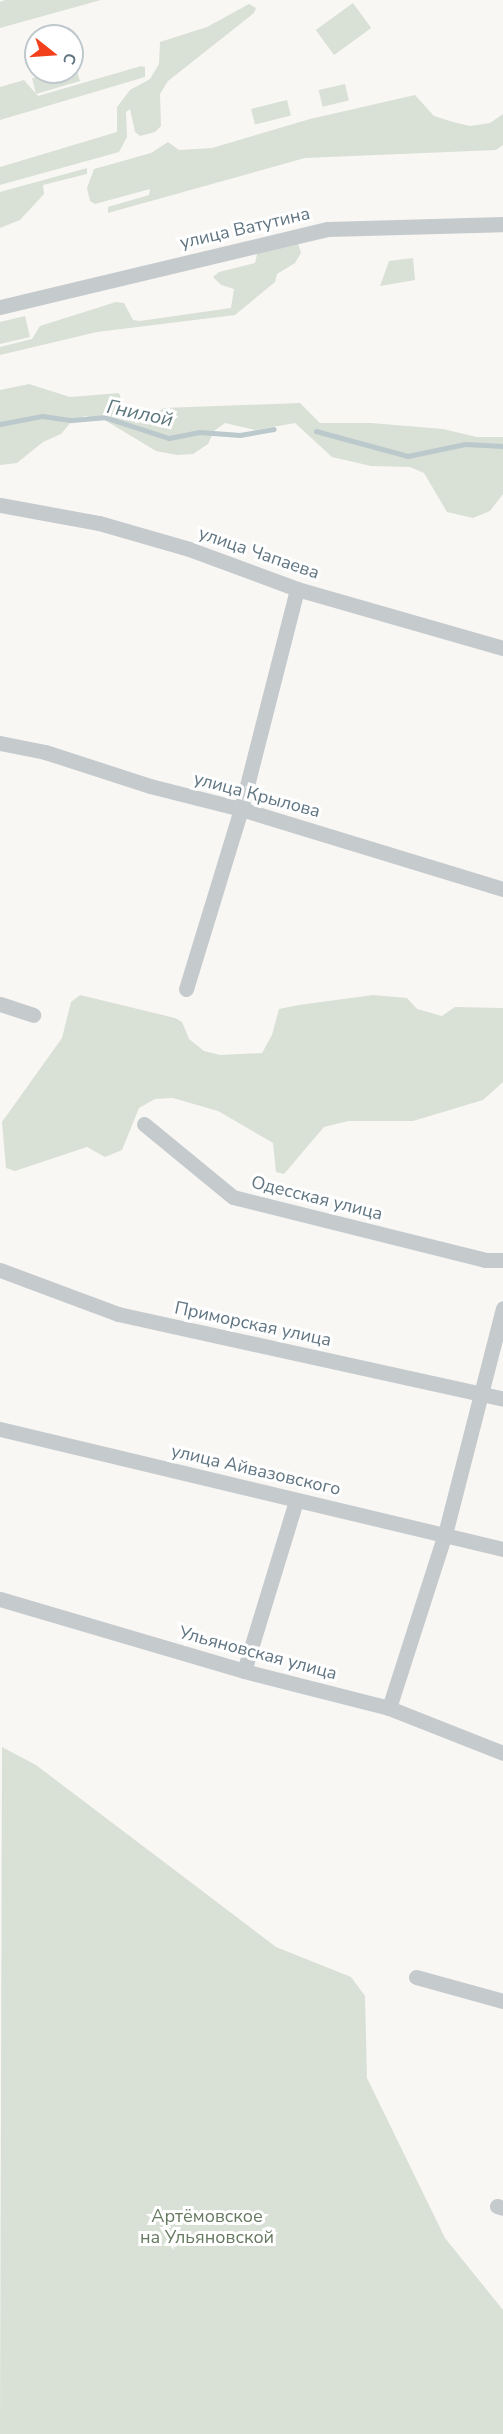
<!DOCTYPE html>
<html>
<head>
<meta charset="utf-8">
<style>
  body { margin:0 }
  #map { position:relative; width:503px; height:2434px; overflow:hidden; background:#f8f7f4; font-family:"Nunito Sans",sans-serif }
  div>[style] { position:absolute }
  .green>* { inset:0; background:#d9e0d5; transform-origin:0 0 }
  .stream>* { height:4.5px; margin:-2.25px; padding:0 2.25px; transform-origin:2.25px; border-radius:2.25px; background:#bbc9cd }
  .street>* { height:15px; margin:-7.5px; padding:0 7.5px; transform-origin:7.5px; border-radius:7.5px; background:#c5cacd }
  span { translate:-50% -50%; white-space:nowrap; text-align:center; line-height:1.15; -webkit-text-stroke:6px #fff; paint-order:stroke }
  .street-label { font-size:18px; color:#607582 }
  .park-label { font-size:18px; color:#667960 }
  .water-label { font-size:20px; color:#5b767c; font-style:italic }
  .north { position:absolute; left:24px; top:24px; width:60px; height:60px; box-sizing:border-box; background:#fff; border:2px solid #bfc8cd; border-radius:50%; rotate:107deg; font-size:16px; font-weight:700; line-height:24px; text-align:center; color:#607582 }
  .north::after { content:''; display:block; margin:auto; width:21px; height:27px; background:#f1401b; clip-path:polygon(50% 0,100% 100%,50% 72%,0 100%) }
</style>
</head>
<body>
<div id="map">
  <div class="green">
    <div style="clip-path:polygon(5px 0,101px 0,0 28px,0 2px)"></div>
    <div style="left:353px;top:3px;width:31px;height:46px;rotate:54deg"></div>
    <div style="clip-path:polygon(249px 4px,256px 8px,254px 13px,168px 81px,160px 94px,161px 126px,155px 132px,140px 136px,135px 132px,130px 109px,126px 112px,127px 137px,119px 152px,0 185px,0 167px,117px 132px,117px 107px,130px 90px,150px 79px,159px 64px,160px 42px,207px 27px)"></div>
    <div style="clip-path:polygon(75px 65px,80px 81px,36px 94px,32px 78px,72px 72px)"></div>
    <div style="clip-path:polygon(141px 66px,145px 67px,145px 77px,0 120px,0 87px,24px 80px,38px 96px)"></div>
    <div style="left:345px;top:84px;width:17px;height:27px;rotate:77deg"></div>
    <div style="clip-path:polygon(415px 95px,434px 116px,453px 122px,470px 126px,490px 123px,503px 114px,503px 145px,496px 150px,305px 158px,108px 213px,108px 207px,149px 195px,150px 189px,95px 204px,90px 201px,87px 188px,94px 169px,151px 153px,168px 142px,179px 150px,212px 148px,310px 119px)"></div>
    <div style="left:287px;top:100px;width:16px;height:37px;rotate:76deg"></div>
    <div style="clip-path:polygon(87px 168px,87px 174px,43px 185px,44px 194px,20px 220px,0 228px,0 192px)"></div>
    <div style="clip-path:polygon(297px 240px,301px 253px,295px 263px,277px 274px,275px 282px,235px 315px,97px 332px,0 355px,0 347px,32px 339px,40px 326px,116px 302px,124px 303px,133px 320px,140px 321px,231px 308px,234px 289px,221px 285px,213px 277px,219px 272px,255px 263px,258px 250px)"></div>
    <div style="clip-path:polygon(413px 258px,415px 280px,380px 286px,389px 261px)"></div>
    <div style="clip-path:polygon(25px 316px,30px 337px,0 344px,0 322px)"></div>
    <div style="clip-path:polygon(29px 384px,70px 397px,119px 393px,127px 417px,151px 416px,164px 408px,300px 403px,320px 423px,371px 423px,443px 429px,477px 437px,503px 437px,503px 494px,490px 511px,473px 518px,447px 512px,424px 473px,410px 467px,371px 466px,332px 457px,295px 423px,255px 430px,225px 423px,214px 431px,208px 444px,193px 454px,177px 455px,156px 451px,103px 419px,85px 416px,72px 421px,61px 434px,43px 442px,17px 463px,0 465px,0 390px)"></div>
    <div style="clip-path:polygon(80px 995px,175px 1018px,182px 1022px,189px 1039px,204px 1051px,220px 1055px,262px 1053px,272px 1035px,279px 1009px,299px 1005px,373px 995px,407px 998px,417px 1009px,442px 1016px,455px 1007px,503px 1008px,503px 1082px,483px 1100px,413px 1121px,348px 1121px,324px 1127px,284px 1174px,276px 1172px,273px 1143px,218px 1111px,173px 1098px,155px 1099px,139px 1108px,122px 1150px,105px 1157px,87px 1147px,15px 1171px,6px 1168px,2px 1122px,62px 1038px,71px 1002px)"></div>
    <div style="clip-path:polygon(2px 1747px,36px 1765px,276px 1947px,351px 1977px,365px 1996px,367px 2078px,445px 2238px,503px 2310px,503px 2434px,0 2434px)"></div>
  </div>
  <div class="stream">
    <div style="left:0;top:424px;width:43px;rotate:-10.8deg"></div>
    <div style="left:42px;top:416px;width:30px;rotate:8deg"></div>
    <div style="left:72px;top:420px;width:32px;rotate:-5deg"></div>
    <div style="left:104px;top:417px;width:68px;rotate:17.9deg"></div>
    <div style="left:169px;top:438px;width:31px;rotate:-11deg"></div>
    <div style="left:199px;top:432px;width:41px;rotate:4.2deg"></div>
    <div style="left:240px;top:435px;width:34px;rotate:-10deg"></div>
    <div style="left:316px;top:431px;width:95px;rotate:15.2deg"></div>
    <div style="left:408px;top:456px;width:58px;rotate:-11.9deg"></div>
    <div style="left:465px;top:444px;width:38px;rotate:3deg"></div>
  </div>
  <div class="street">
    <div style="left:0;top:307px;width:337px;rotate:-13.4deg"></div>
    <div style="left:328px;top:229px;width:175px;rotate:-1.6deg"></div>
    <div style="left:0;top:505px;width:101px;rotate:10.3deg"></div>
    <div style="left:99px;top:523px;width:94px;rotate:16.1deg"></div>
    <div style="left:189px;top:549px;width:115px;rotate:20.3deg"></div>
    <div style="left:297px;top:589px;width:214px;rotate:16deg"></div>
    <div style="left:0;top:743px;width:46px;rotate:11.3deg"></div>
    <div style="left:45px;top:752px;width:110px;rotate:17.9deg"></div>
    <div style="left:150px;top:786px;width:94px;rotate:14.2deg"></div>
    <div style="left:241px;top:809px;width:274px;rotate:17deg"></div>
    <div style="left:186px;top:989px;width:188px;rotate:-73deg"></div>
    <div style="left:241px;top:809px;width:227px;rotate:-75.7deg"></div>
    <div style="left:0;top:1004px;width:35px;rotate:18deg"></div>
    <div style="left:144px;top:1124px;width:115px;rotate:39.4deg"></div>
    <div style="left:233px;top:1197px;width:260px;rotate:14deg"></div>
    <div style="left:485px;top:1260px;width:18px"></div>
    <div style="left:0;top:1270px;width:126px;rotate:20.4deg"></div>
    <div style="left:118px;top:1314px;width:394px;rotate:12.4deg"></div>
    <div style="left:0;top:1429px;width:517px;rotate:13.42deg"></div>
    <div style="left:0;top:1599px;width:254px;rotate:16.4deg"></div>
    <div style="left:244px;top:1671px;width:150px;rotate:14.3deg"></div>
    <div style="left:389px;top:1708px;width:123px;rotate:21.5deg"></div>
    <div style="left:244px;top:1671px;width:178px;rotate:-73deg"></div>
    <div style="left:389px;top:1708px;width:183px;rotate:-72.2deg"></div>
    <div style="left:445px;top:1534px;width:233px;rotate:-75.6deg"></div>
    <div style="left:416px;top:1977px;width:90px;rotate:15.4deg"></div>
    <div style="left:497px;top:2206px;width:6px;rotate:18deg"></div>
  </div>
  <div class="street-label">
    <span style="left:245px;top:228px;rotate:-13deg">улица Ватутина</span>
    <span style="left:259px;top:553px;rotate:19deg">улица Чапаева</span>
    <span style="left:257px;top:795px;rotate:15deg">улица Крылова</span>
    <span style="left:317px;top:1198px;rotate:14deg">Одесская улица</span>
    <span style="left:253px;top:1324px;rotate:12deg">Приморская улица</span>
    <span style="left:256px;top:1470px;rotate:13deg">улица Айвазовского</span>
    <span style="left:258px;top:1653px;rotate:15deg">Ульяновская улица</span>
  </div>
  <div class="park-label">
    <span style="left:207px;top:2227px">Артёмовское<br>на Ульяновской</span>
  </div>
  <div class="water-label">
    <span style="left:140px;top:413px;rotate:12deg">Гнилой</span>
  </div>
  <div class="north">С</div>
</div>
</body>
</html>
